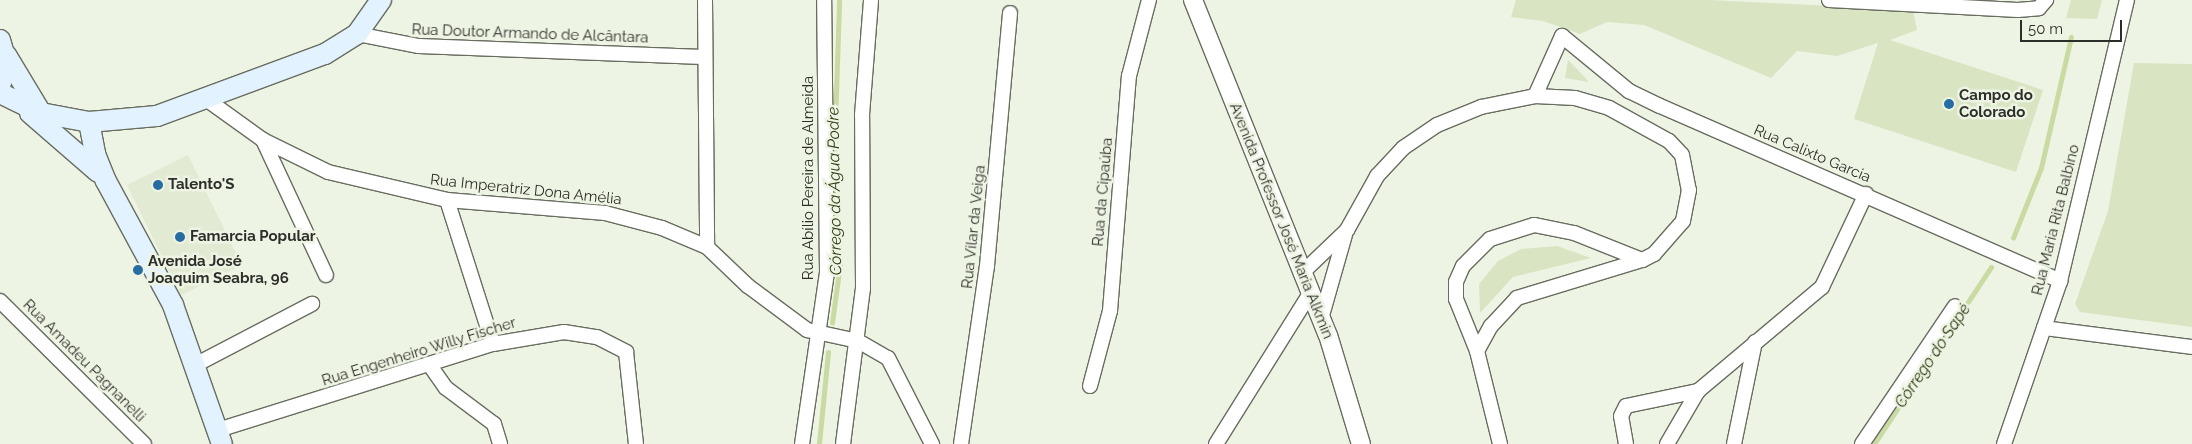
<!DOCTYPE html>
<html>
<head>
<meta charset="utf-8">
<style>
  body { margin:0 }
  #map { position:relative; width:2192px; height:444px; overflow:hidden; background:#eef4e4; font-family:Raleway,sans-serif }
  div>[style] { position:absolute }
  .built>* { inset:0; background:#e2ead3; transform-origin:0 0 }
  .green>* { inset:0; background:#d8e4c2 }
  .stream>* { height:4.5px; margin:-2.25px; padding:0 2.25px; transform-origin:2.25px; border-radius:2.25px; background:#c9daa2 }
  .roads { filter:drop-shadow(1px 0 #686d60) drop-shadow(-1px 0 #686d60) drop-shadow(0 1px #686d60) drop-shadow(0 -1px #686d60) }
  .minor>* { height:14px; margin:-7px; padding:0 7px; transform-origin:7px; border-radius:7px; background:#fff }
  .tertiary>* { height:18px; margin:-9px; padding:0 9px; transform-origin:9px; border-radius:9px; background:#fff }
  .secondary>* { height:20px; margin:-10px; padding:0 10px; transform-origin:10px; border-radius:10px; background:#e3f2ff }
  .dots>* { width:14px; height:14px; translate:-50% -50%; box-sizing:border-box; border:2px solid #eef4e4; border-radius:50% }
  span { translate:-50% -50%; white-space:nowrap; text-align:center; line-height:1.15; -webkit-text-stroke:5px #eef4e4; paint-order:stroke }
  .street-label { font-size:15px; color:#2c2e29 }
  .poi-label { font-size:15px; color:#2c2e29; font-weight:700 }
  .left { translate:0 -50%; text-align:left }
  .water-label { font-size:16px; color:#2f3a11; font-style:italic }
  .scale { position:absolute; left:2020px; top:20px; width:102px; height:22px; box-sizing:border-box; border:2px solid #2c2e29; border-top:0; padding-left:6px; font-size:15px; line-height:18px; white-space:nowrap; color:#2c2e29; -webkit-text-stroke:4px #eef4e4; paint-order:stroke }
</style>
</head>
<body>
<div id="map">
  <div class="built">
    <div style="left:188px;top:155px;width:123px;height:68px;rotate:64deg"></div>
  </div>
  <div class="green">
    <div style="clip-path:polygon(1516px 0,1710px 0,1913px 10px,1917px 30px,1890px 40px,2043px 90px,2016px 172px,1854px 119px,1878px 43px,1837px 56px,1797px 51px,1771px 78px,1644px 25px,1607px 22px,1580px 34px,1543px 21px,1511px 17px)"></div>
    <div style="clip-path:polygon(2071px 0,2102px 0,2097px 19px,2066px 18px)"></div>
    <div style="clip-path:polygon(1568px 60px,1577px 69px,1589px 82px,1565px 78px)"></div>
    <div style="clip-path:polygon(2134px 63px,2192px 64px,2192px 327px,2080px 312px,2075px 304px,2108px 211px)"></div>
    <div style="clip-path:polygon(1557px 246px,1591px 258px,1513px 277px,1480px 313px,1479px 284px,1498px 261px,1521px 249px)"></div>
  </div>
  <div class="stream">
    <div style="left:2013px;top:238px;width:75px;rotate:-68.2deg"></div>
    <div style="left:2041px;top:168px;width:134px;rotate:-77.1deg"></div>
    <div style="left:832px;top:323px;width:60px;rotate:-82.3deg"></div>
    <div style="left:840px;top:264px;width:79px;rotate:-95.1deg"></div>
    <div style="left:833px;top:185px;width:185px;rotate:-88.1deg"></div>
    <div style="left:819px;top:444px;width:92px;rotate:-84.4deg"></div>
    <div style="left:1874px;top:444px;width:212px;rotate:-56.5deg"></div>
  </div>
  <div class="roads">
    <div class="minor">
      <div style="left:705px;top:0;width:247px;rotate:89.5deg"></div>
      <div style="left:1829px;top:0;width:189px;rotate:3deg"></div>
      <div style="left:2018px;top:10px;width:21px;rotate:-5deg"></div>
      <div style="left:2039px;top:8px;width:11px;rotate:-49deg"></div>
      <div style="left:357px;top:34px;width:63px;rotate:11deg"></div>
      <div style="left:419px;top:46px;width:284px;rotate:2.2deg"></div>
      <div style="left:1535px;top:96px;width:66px;rotate:-65.8deg"></div>
      <div style="left:1562px;top:36px;width:87px;rotate:39.4deg"></div>
      <div style="left:1629px;top:91px;width:34px;rotate:26deg"></div>
      <div style="left:1660px;top:106px;width:437px;rotate:23.6deg"></div>
      <div style="left:206px;top:99px;width:70px;rotate:35.7deg"></div>
      <div style="left:263px;top:140px;width:72px;rotate:26.2deg"></div>
      <div style="left:328px;top:172px;width:122px;rotate:13.2deg"></div>
      <div style="left:447px;top:200px;width:159px;rotate:4.7deg"></div>
      <div style="left:605px;top:213px;width:59px;rotate:14.7deg"></div>
      <div style="left:662px;top:228px;width:49px;rotate:22.9deg"></div>
      <div style="left:707px;top:247px;width:57px;rotate:43.6deg"></div>
      <div style="left:748px;top:286px;width:74px;rotate:36.7deg"></div>
      <div style="left:807px;top:330px;width:52px;rotate:12.2deg"></div>
      <div style="left:858px;top:341px;width:34px;rotate:30deg"></div>
      <div style="left:888px;top:358px;width:97px;rotate:62.9deg"></div>
      <div style="left:263px;top:140px;width:149px;rotate:65deg"></div>
      <div style="left:447px;top:200px;width:151px;rotate:72.3deg"></div>
      <div style="left:1301px;top:274px;width:64px;rotate:-43.7deg"></div>
      <div style="left:1347px;top:230px;width:62px;rotate:-60.9deg"></div>
      <div style="left:1377px;top:176px;width:38px;rotate:-47deg"></div>
      <div style="left:1403px;top:148px;width:41px;rotate:-34.1deg"></div>
      <div style="left:1437px;top:125px;width:48px;rotate:-22.2deg"></div>
      <div style="left:1481px;top:107px;width:55px;rotate:-11.5deg"></div>
      <div style="left:1535px;top:96px;width:40px;rotate:2.9deg"></div>
      <div style="left:1575px;top:98px;width:35px;rotate:16deg"></div>
      <div style="left:1609px;top:108px;width:68px;rotate:28.8deg"></div>
      <div style="left:1669px;top:141px;width:19px;rotate:47deg"></div>
      <div style="left:1682px;top:155px;width:36px;rotate:79deg"></div>
      <div style="left:1689px;top:190px;width:32px;rotate:101deg"></div>
      <div style="left:1683px;top:221px;width:44px;rotate:131.3deg"></div>
      <div style="left:1654px;top:254px;width:13px;rotate:153deg"></div>
      <div style="left:1642px;top:260px;width:73px;rotate:-158.3deg"></div>
      <div style="left:1574px;top:233px;width:41px;rotate:-168.7deg"></div>
      <div style="left:1534px;top:225px;width:46px;rotate:162.3deg"></div>
      <div style="left:1490px;top:239px;width:38px;rotate:135deg"></div>
      <div style="left:1463px;top:266px;width:17px;rotate:114deg"></div>
      <div style="left:1456px;top:282px;width:17px;rotate:90deg"></div>
      <div style="left:1456px;top:299px;width:56px;rotate:68deg"></div>
      <div style="left:1477px;top:351px;width:96px;rotate:76.1deg"></div>
      <div style="left:0;top:301px;width:203px;rotate:44.8deg"></div>
      <div style="left:1321px;top:319px;width:87px;rotate:-74.1deg"></div>
      <div style="left:2044px;top:328px;width:149px;rotate:7.3deg"></div>
      <div style="left:1477px;top:351px;width:29px;rotate:-61deg"></div>
      <div style="left:1491px;top:326px;width:38px;rotate:-47deg"></div>
      <div style="left:1517px;top:298px;width:131px;rotate:-16.9deg"></div>
      <div style="left:197px;top:364px;width:130px;rotate:-27.6deg"></div>
      <div style="left:429px;top:364px;width:29px;rotate:55deg"></div>
      <div style="left:446px;top:388px;width:60px;rotate:36.9deg"></div>
      <div style="left:494px;top:424px;width:21px;rotate:73deg"></div>
      <div style="left:1090px;top:386px;width:78px;rotate:-75.1deg"></div>
      <div style="left:1110px;top:311px;width:236px;rotate:-85.4deg"></div>
      <div style="left:1129px;top:76px;width:79px;rotate:-75.3deg"></div>
      <div style="left:218px;top:430px;width:288px;rotate:-17.4deg"></div>
      <div style="left:493px;top:344px;width:72px;rotate:-9.6deg"></div>
      <div style="left:564px;top:332px;width:33px;rotate:9deg"></div>
      <div style="left:597px;top:337px;width:33px;rotate:27deg"></div>
      <div style="left:626px;top:352px;width:93px;rotate:83.8deg"></div>
      <div style="left:802px;top:444px;width:174px;rotate:-81.7deg"></div>
      <div style="left:827px;top:272px;width:272px;rotate:-90.6deg"></div>
      <div style="left:843px;top:444px;width:157px;rotate:-82.7deg"></div>
      <div style="left:863px;top:288px;width:173px;rotate:-90.3deg"></div>
      <div style="left:862px;top:115px;width:115px;rotate:-85.5deg"></div>
      <div style="left:961px;top:444px;width:180px;rotate:-81.7deg"></div>
      <div style="left:987px;top:266px;width:254px;rotate:-84.8deg"></div>
      <div style="left:1216px;top:444px;width:176px;rotate:-58deg"></div>
      <div style="left:1626px;top:444px;width:28px;rotate:-100deg"></div>
      <div style="left:1621px;top:416px;width:11px;rotate:-63deg"></div>
      <div style="left:1626px;top:406px;width:74px;rotate:-11.8deg"></div>
      <div style="left:1667px;top:444px;width:61px;rotate:-59.7deg"></div>
      <div style="left:1698px;top:391px;width:162px;rotate:-40deg"></div>
      <div style="left:1822px;top:287px;width:103px;rotate:-64.7deg"></div>
      <div style="left:1734px;top:444px;width:104px;rotate:-78.4deg"></div>
      <div style="left:1862px;top:444px;width:166px;rotate:-56deg"></div>
      <div style="left:2004px;top:444px;width:172px;rotate:-71deg"></div>
      <div style="left:2060px;top:281px;width:289px;rotate:-76.6deg"></div>
    </div>
    <div class="tertiary">
      <div style="left:1193px;top:0;width:361px;rotate:68.1deg"></div>
      <div style="left:1328px;top:335px;width:114px;rotate:73.2deg"></div>
    </div>
    <div class="secondary">
      <div style="left:0;top:40px;width:25px;rotate:74deg"></div>
      <div style="left:7px;top:64px;width:22px;rotate:108deg"></div>
      <div style="left:6px;top:55px;width:68px;rotate:58.9deg"></div>
      <div style="left:0;top:93px;width:46px;rotate:26deg"></div>
      <div style="left:41px;top:113px;width:49px;rotate:10.6deg"></div>
      <div style="left:89px;top:122px;width:68px;rotate:-5deg"></div>
      <div style="left:157px;top:116px;width:179px;rotate:-20.3deg"></div>
      <div style="left:325px;top:54px;width:38px;rotate:-32deg"></div>
      <div style="left:357px;top:34px;width:42px;rotate:-54.8deg"></div>
      <div style="left:30px;top:113px;width:90px;rotate:40.9deg"></div>
      <div style="left:89px;top:122px;width:33px;rotate:79deg"></div>
      <div style="left:95px;top:154px;width:29px;rotate:68deg"></div>
      <div style="left:106px;top:181px;width:141px;rotate:61.6deg"></div>
      <div style="left:173px;top:305px;width:147px;rotate:70.6deg"></div>
    </div>
  </div>
  <div class="dots">
    <div style="left:1949px;top:104px;background:#286da2"></div>
    <div style="left:158px;top:185px;background:#286da2"></div>
    <div style="left:180px;top:237px;background:#286da2"></div>
    <div style="left:138px;top:270px;background:#286da2"></div>
  </div>
  <div class="street-label">
    <span style="left:530px;top:34px;rotate:2deg">Rua Doutor Armando de Alcântara</span>
    <span style="left:1812px;top:154px;rotate:23deg">Rua Calixto Garcia</span>
    <span style="left:809px;top:178px;rotate:-90deg">Rua Abílio Pereira de Almeida</span>
    <span style="left:526px;top:190px;rotate:6deg">Rua Imperatriz Dona Amélia</span>
    <span style="left:1103px;top:192px;rotate:-85deg">Rua da Cipaúba</span>
    <span style="left:2056px;top:220px;rotate:-76deg">Rua Maria Rita Balbino</span>
    <span style="left:1281px;top:221px;rotate:68deg">Avenida Professor José Maria Alkmin</span>
    <span style="left:974px;top:227px;rotate:-84deg">Rua Vilar da Veiga</span>
    <span style="left:419px;top:352px;rotate:-17deg">Rua Engenheiro Willy Fischer</span>
    <span style="left:84px;top:361px;rotate:45deg">Rua Amadeu Pagnanelli</span>
  </div>
  <div class="poi-label">
    <span class="left" style="left:1959px;top:104px">Campo do<br>Colorado</span>
    <span class="left" style="left:168px;top:185px">Talento'S</span>
    <span class="left" style="left:190px;top:237px">Famarcia Popular</span>
    <span class="left" style="left:148px;top:270px">Avenida José<br>Joaquim Seabra, 96</span>
  </div>
  <div class="water-label">
    <span style="left:835px;top:191px;rotate:-91deg">Córrego da Água Podre</span>
    <span style="left:1933px;top:356px;rotate:-56deg">Córrego do Sapé</span>
  </div>
  <div class="scale">50 m</div>
</div>
</body>
</html>
